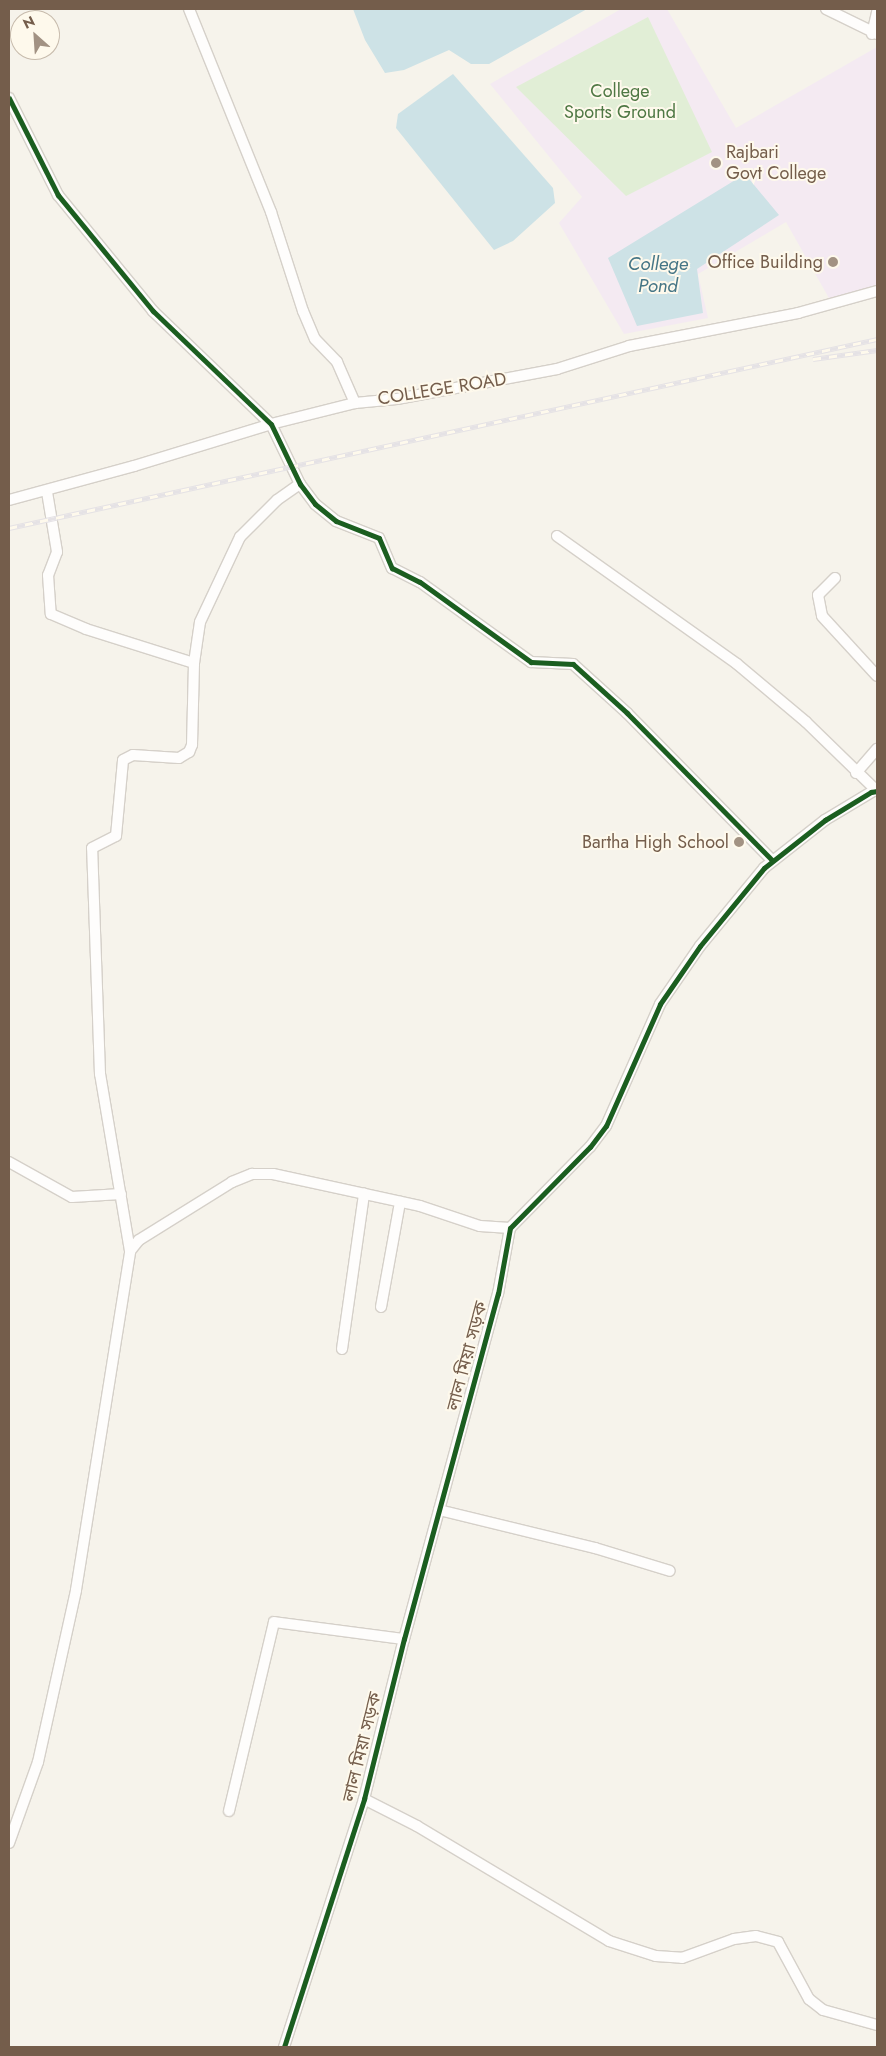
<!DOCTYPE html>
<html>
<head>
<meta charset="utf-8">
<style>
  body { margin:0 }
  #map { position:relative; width:886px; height:2056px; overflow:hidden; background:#f6f3eb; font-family:Jost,"Noto Sans Bengali",sans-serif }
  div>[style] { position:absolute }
  .education>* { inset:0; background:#f4eaf2 }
  .green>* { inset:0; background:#e1eed6 }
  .water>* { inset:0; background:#cde2e6 }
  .roads { filter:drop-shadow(1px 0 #d5d0c9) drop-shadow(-1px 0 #d5d0c9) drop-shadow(0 1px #d5d0c9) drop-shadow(0 -1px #d5d0c9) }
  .minor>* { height:10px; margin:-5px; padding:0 5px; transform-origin:5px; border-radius:5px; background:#fefdfc }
  .rail>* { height:4.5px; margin-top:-2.25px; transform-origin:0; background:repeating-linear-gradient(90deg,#fef9ec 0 8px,#e5e2e5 0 16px); box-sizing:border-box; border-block:1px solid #e5e2e5 }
  .cycleway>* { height:5px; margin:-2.5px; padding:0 2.5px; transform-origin:2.5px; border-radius:2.5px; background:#1b5e20 }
  .dots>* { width:14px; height:14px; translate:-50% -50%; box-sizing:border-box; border:2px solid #fef9ec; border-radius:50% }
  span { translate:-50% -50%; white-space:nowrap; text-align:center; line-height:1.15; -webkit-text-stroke:4px #fef9ec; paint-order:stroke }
  .park-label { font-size:18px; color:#4f7844 }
  .poi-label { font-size:18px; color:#745d4b }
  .left { translate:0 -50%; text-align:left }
  .right { translate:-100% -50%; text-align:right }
  .street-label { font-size:18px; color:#745d4b }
  .water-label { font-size:19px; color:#467686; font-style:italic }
  .frame { position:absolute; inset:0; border:10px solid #745d4b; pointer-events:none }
  .north { position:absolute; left:10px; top:10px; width:50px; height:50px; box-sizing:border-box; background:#fef9ec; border:1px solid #c7bbac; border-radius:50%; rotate:334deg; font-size:14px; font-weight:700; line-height:20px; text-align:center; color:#745d4b }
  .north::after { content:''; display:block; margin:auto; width:18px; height:22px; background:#a29283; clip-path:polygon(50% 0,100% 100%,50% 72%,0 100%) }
</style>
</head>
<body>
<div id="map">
  <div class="education">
    <div style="clip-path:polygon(621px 9px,667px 9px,736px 128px,877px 47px,877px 285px,830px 300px,786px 222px,698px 274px,708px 318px,624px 334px,559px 223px,582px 197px,490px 84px)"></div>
  </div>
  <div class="green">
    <div style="clip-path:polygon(648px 17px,712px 152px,626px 196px,516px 87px)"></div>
  </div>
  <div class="water">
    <div style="clip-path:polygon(353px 9px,587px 9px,489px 64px,471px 64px,449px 50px,404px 70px,385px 73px,365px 40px)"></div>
    <div style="clip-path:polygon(453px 74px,553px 188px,555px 203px,513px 241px,494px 250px,396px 128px,398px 114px)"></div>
    <div style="clip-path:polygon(745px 174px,779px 215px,697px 269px,703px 313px,637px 326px,608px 258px)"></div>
  </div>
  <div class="roads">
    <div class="minor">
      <div style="left:189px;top:9px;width:219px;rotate:68deg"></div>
      <div style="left:271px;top:212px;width:104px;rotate:72.1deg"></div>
      <div style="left:303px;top:311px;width:30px;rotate:67deg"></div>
      <div style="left:315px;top:339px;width:32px;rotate:46deg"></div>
      <div style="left:337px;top:362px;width:45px;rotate:66.3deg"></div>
      <div style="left:826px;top:9px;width:57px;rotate:26.1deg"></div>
      <div style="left:872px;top:34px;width:23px;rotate:-77deg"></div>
      <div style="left:9px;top:98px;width:109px;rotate:63.2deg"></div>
      <div style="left:58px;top:195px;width:150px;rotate:50.7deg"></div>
      <div style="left:153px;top:311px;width:163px;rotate:43.8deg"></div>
      <div style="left:271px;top:424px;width:67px;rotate:64.2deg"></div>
      <div style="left:300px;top:484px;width:25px;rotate:53deg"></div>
      <div style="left:315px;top:504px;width:27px;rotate:39deg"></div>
      <div style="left:336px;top:521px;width:46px;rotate:21.6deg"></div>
      <div style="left:379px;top:538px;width:33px;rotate:67deg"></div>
      <div style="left:392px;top:568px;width:31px;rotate:27deg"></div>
      <div style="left:420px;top:582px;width:137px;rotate:35.8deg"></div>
      <div style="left:531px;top:662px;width:42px;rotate:2.7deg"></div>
      <div style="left:573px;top:664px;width:73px;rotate:42.2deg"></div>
      <div style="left:627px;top:713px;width:206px;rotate:45.4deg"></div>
      <div style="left:47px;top:492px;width:61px;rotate:80.5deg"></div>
      <div style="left:57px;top:552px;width:25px;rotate:111deg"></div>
      <div style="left:48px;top:575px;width:39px;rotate:86deg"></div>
      <div style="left:51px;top:614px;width:38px;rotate:23deg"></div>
      <div style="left:86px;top:629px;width:113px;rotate:17.5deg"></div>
      <div style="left:9px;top:500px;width:130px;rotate:-15.2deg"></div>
      <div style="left:134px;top:466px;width:143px;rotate:-17deg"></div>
      <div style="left:271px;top:424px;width:87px;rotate:-14deg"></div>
      <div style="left:355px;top:403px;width:42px;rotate:-5.4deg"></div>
      <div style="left:397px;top:399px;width:163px;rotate:-10.6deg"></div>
      <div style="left:557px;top:369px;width:76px;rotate:-17.7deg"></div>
      <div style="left:629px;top:346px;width:172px;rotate:-11deg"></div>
      <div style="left:798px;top:313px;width:82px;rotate:-15.6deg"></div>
      <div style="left:557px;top:536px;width:221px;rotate:35.4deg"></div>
      <div style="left:737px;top:664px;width:90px;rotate:40deg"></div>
      <div style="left:806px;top:722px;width:99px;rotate:44.2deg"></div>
      <div style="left:835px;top:578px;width:24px;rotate:135deg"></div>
      <div style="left:818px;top:595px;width:21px;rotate:79deg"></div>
      <div style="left:822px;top:616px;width:81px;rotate:47.5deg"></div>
      <div style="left:856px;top:773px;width:32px;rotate:-49deg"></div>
      <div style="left:9px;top:1162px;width:72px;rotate:29.1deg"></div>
      <div style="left:72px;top:1197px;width:49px;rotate:-3.5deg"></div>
      <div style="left:130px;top:1251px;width:180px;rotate:-99.6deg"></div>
      <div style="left:100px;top:1074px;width:226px;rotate:-92deg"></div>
      <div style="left:92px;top:848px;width:27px;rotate:-27deg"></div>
      <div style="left:116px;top:836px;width:76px;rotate:-84.7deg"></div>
      <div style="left:123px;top:760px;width:11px;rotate:-27deg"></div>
      <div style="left:133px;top:755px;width:46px;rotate:3.7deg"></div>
      <div style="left:179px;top:758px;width:12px;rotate:-31deg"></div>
      <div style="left:189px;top:752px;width:8px;rotate:-67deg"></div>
      <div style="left:192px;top:745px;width:82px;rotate:-88.6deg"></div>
      <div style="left:194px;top:663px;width:41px;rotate:-81.7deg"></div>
      <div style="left:200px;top:622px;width:94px;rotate:-64.8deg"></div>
      <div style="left:240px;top:537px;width:52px;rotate:-45deg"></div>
      <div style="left:277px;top:500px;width:28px;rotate:-35deg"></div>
      <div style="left:381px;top:1307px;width:107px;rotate:-79.7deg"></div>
      <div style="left:342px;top:1349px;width:157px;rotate:-81.9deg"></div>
      <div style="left:439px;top:1510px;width:161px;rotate:13.7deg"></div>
      <div style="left:595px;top:1548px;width:78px;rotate:17deg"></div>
      <div style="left:364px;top:1799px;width:59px;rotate:27deg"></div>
      <div style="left:417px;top:1826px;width:224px;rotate:30.9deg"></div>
      <div style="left:609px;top:1941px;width:49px;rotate:17.7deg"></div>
      <div style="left:656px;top:1956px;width:26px;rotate:4deg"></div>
      <div style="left:682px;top:1958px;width:55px;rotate:-20.1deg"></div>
      <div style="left:734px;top:1939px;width:22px;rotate:-8deg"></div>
      <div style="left:756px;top:1936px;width:23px;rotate:15deg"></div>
      <div style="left:778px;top:1942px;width:65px;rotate:61.5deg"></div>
      <div style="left:809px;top:1999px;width:18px;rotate:38deg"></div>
      <div style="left:823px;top:2010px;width:56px;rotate:15.5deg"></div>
      <div style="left:229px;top:1811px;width:194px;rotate:-76.6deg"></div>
      <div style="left:274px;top:1622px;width:131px;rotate:7.5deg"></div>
      <div style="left:9px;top:1843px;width:86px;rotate:-70.3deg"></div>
      <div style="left:38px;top:1762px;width:176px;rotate:-77.5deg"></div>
      <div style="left:76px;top:1590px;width:343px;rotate:-80.9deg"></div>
      <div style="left:130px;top:1251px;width:14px;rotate:-51deg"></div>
      <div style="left:139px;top:1240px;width:110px;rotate:-31.9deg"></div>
      <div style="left:232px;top:1182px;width:22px;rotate:-22deg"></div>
      <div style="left:252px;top:1174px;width:21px"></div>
      <div style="left:273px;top:1174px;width:150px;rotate:12.3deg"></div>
      <div style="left:420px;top:1206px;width:63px;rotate:18.4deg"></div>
      <div style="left:480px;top:1226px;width:30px;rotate:4deg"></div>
      <div style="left:284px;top:2047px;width:261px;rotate:-72.1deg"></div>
      <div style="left:364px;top:1799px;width:165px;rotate:-76deg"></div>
      <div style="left:404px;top:1639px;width:358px;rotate:-74.8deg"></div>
      <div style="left:498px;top:1294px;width:67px;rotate:-79.7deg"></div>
      <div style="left:510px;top:1228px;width:114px;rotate:-45.4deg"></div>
      <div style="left:590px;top:1147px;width:26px;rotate:-53deg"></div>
      <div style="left:606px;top:1126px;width:133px;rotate:-66.1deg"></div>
      <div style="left:660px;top:1004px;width:70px;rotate:-55.4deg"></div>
      <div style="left:700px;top:946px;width:101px;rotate:-50.6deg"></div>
      <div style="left:764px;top:868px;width:78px;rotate:-38.2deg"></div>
      <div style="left:825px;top:820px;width:58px;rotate:-31deg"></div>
    </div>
  </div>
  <div class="rail">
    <div style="left:813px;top:359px;width:65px;rotate:-8deg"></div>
    <div style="left:9px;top:528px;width:888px;rotate:-12.28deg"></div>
  </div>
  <div class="cycleway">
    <div style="left:9px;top:98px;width:109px;rotate:63.2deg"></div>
    <div style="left:58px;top:195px;width:150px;rotate:50.7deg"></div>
    <div style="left:153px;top:311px;width:163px;rotate:43.8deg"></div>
    <div style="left:271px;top:424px;width:67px;rotate:64.2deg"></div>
    <div style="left:300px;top:484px;width:25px;rotate:53deg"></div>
    <div style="left:315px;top:504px;width:27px;rotate:39deg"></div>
    <div style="left:336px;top:521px;width:46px;rotate:21.6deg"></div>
    <div style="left:379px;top:538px;width:33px;rotate:67deg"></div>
    <div style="left:392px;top:568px;width:31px;rotate:27deg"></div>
    <div style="left:420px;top:582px;width:137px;rotate:35.8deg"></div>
    <div style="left:531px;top:662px;width:42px;rotate:2.7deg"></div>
    <div style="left:573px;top:664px;width:73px;rotate:42.2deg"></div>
    <div style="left:627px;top:713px;width:206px;rotate:45.4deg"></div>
    <div style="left:284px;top:2047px;width:261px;rotate:-72.1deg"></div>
    <div style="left:364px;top:1799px;width:165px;rotate:-76deg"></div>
    <div style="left:404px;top:1639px;width:358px;rotate:-74.8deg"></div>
    <div style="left:498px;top:1294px;width:67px;rotate:-79.7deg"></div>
    <div style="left:510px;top:1228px;width:114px;rotate:-45.4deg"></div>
    <div style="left:590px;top:1147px;width:26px;rotate:-53deg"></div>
    <div style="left:606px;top:1126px;width:133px;rotate:-66.1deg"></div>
    <div style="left:660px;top:1004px;width:70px;rotate:-55.4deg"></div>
    <div style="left:700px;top:946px;width:101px;rotate:-50.6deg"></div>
    <div style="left:764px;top:868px;width:78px;rotate:-38.2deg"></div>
    <div style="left:825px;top:820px;width:54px;rotate:-31.3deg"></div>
    <div style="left:871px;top:792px;width:6px;rotate:-9deg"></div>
  </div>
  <div class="dots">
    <div style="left:716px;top:163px;background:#a29283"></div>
    <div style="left:833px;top:262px;background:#a29283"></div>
    <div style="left:739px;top:842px;background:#a29283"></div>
  </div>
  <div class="park-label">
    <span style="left:620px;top:102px">College<br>Sports Ground</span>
  </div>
  <div class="poi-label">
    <span class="left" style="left:726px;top:163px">Rajbari<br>Govt College</span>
    <span class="right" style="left:823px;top:262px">Office Building</span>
    <span class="right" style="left:729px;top:842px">Bartha High School</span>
  </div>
  <div class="street-label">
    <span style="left:442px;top:389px;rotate:-9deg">COLLEGE ROAD</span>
    <span style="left:467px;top:1356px;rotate:-75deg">লাল মিয়া সড়ক</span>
    <span style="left:362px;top:1747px;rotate:-76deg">লাল মিয়া সড়ক</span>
  </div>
  <div class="water-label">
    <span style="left:658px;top:275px">College<br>Pond</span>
  </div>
  <div class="frame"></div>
  <div class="north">N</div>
</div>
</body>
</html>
